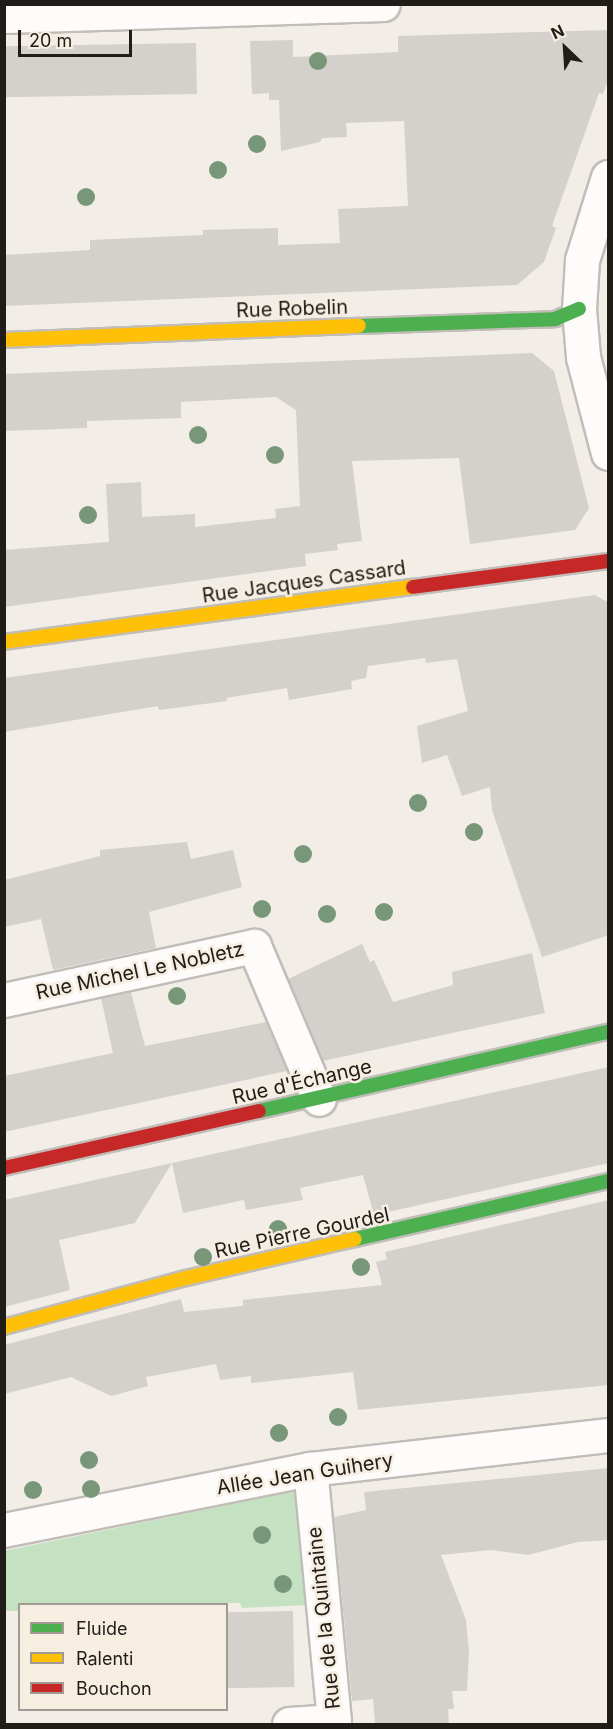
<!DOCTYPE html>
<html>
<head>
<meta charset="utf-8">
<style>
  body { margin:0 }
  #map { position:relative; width:613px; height:1729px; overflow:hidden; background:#f2ede7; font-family:Inter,sans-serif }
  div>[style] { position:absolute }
  .green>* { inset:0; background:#c4e1c1 }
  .building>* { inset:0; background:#d4d0cb; transform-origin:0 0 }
  .roads { filter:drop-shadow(2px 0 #c1bdb8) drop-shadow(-2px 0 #c1bdb8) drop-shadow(0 2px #c1bdb8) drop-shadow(0 -2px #c1bdb8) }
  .street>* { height:33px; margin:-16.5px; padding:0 16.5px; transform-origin:16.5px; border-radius:16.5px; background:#fdfcfb }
  .fast>* { height:14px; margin:-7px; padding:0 7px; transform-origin:7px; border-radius:7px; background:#4caf50 }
  .slow>* { height:14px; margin:-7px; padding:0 7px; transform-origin:7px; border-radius:7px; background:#ffc107 }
  .jam>* { height:14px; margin:-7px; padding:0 7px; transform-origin:7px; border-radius:7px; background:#c62828 }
  .trees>* { width:18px; height:18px; margin:-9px; border-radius:50%; background:#789779 }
  span { translate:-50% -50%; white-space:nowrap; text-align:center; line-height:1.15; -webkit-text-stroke:5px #f7eee2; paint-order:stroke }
  .street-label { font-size:20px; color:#201d19 }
  .frame { position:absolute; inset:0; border:6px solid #201d19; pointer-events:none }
  .legend { position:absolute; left:18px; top:1603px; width:210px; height:108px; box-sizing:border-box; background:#f7eee2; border:2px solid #a19a92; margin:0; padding:8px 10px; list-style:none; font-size:18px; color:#201d19 }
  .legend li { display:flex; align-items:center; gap:12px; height:30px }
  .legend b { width:30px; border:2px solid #a19a92 }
  .north { position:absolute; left:535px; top:18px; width:60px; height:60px; -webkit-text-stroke:4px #f7eee2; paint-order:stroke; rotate:335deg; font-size:16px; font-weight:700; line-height:24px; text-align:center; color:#201d19 }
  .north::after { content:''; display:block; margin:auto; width:21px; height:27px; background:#201d19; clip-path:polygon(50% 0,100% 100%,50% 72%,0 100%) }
  .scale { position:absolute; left:18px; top:30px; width:114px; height:27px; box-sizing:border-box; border:3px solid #201d19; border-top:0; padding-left:8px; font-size:18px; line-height:21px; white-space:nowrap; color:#201d19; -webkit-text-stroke:4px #f7eee2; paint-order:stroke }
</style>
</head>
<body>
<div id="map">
  <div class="green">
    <div style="clip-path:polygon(296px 1491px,307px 1605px,242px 1608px,240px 1603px,20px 1604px,19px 1611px,5px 1611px,4px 1551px)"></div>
  </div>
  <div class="building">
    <div style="clip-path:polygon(609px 30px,609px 78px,603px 94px,599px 93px,552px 226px,556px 228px,544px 262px,517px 285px,4px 306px,4px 255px,90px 250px,90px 240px,203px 235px,203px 230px,278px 228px,278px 245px,340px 243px,338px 209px,408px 206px,404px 121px,346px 123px,347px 137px,322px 138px,320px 142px,281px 151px,279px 100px,269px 100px,269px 93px,252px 94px,250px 41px,293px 40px,293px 57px,398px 52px,398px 36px)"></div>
    <div style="left:196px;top:43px;width:51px;height:192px;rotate:89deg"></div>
    <div style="clip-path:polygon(532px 353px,554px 371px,589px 508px,575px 530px,470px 544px,459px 458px,352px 461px,362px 541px,337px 544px,338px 550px,305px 554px,306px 566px,4px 607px,4px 550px,109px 542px,106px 484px,141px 482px,142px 517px,195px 514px,195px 527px,276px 518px,275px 509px,300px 506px,296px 410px,276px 397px,181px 402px,181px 418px,87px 421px,87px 428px,4px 431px,4px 374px)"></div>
    <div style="clip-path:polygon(595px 595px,609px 603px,609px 935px,542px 957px,492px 810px,490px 787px,462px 796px,447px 755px,422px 763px,417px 726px,468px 711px,457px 659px,426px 663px,425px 658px,368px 666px,366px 678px,351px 681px,352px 689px,289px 700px,287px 688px,226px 698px,227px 701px,159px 710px,158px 706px,4px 732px,4px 678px)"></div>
    <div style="clip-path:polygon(187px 842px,191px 859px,233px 850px,242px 887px,149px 912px,156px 948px,53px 970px,41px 919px,4px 927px,4px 880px,100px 856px,100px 850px)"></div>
    <div style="clip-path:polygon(362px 944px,370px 962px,374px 960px,393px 1002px,453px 985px,452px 972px,532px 953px,545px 1013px,323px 1061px,288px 979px)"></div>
    <div style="clip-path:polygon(131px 992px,145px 1046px,266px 1022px,287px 1071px,4px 1132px,4px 1076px,113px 1053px,101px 998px)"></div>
    <div style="clip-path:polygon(609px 1067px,609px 1163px,374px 1215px,363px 1175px,300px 1188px,303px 1200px,246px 1210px,244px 1200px,183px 1213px,172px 1163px)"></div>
    <div style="clip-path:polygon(172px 1163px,135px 1223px,59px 1240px,70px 1290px,4px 1307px,4px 1200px)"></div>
    <div style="clip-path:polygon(609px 1200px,609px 1385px,358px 1410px,353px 1372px,251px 1383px,251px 1376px,220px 1380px,216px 1364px,146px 1377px,148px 1386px,111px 1396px,71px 1377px,4px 1394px,4px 1345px,181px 1299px,184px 1312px,243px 1306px,243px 1300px,382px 1285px,376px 1262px,387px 1259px,385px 1252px)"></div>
    <div style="clip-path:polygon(609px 1468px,609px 1540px,578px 1542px,528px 1555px,491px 1550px,441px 1555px,466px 1620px,469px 1652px,467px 1691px,452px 1691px,454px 1709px,448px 1709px,449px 1725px,375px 1723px,373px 1699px,352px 1701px,334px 1517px,366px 1510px,364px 1492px)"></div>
    <div style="left:293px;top:1611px;width:76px;height:67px;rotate:89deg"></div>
  </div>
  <div class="roads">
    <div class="street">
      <div style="left:4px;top:16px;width:379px;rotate:-1.8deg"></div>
      <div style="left:608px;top:177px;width:87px;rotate:107.4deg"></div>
      <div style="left:582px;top:260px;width:49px;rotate:93.5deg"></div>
      <div style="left:579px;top:309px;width:48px;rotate:85.2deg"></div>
      <div style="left:583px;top:357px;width:99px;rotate:75.4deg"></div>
      <div style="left:4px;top:1000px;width:256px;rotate:-12.2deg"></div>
      <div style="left:254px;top:946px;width:166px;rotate:67deg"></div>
      <div style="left:4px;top:1530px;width:312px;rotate:-11.3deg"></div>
      <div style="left:310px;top:1469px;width:300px;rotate:-6.5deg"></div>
      <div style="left:289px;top:1724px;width:45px;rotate:-3.8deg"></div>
      <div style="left:334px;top:1721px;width:253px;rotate:-95.4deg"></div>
    </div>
    <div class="fast">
      <div style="left:359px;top:326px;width:196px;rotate:-2deg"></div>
      <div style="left:555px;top:319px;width:26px;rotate:-23deg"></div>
      <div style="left:259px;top:1111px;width:358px;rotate:-12.8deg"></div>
      <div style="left:355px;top:1239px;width:260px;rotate:-12.9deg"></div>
    </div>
    <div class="slow">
      <div style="left:4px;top:340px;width:355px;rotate:-2.3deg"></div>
      <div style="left:4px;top:642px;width:413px;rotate:-7.7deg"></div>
      <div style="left:4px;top:1327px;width:188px;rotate:-15.1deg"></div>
      <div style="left:186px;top:1278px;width:173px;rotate:-13deg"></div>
    </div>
    <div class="jam">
      <div style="left:413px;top:587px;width:197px;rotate:-7.6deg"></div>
      <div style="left:4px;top:1168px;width:261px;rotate:-12.6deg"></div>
    </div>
  </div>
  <div class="trees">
    <div style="left:318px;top:61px"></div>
    <div style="left:257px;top:144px"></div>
    <div style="left:218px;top:170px"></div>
    <div style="left:86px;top:197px"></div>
    <div style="left:198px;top:435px"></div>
    <div style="left:275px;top:455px"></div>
    <div style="left:88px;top:515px"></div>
    <div style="left:418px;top:803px"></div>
    <div style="left:474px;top:832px"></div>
    <div style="left:303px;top:854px"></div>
    <div style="left:262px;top:909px"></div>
    <div style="left:384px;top:912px"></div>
    <div style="left:327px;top:914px"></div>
    <div style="left:177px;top:996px"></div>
    <div style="left:278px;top:1229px"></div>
    <div style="left:203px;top:1257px"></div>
    <div style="left:361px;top:1267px"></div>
    <div style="left:338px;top:1417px"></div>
    <div style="left:279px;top:1433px"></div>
    <div style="left:89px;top:1460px"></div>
    <div style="left:91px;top:1489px"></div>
    <div style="left:33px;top:1490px"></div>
    <div style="left:262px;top:1535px"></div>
    <div style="left:283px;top:1584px"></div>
  </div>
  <div class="street-label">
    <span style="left:292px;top:309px;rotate:-2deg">Rue Robelin</span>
    <span style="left:304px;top:582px;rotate:-8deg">Rue Jacques Cassard</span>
    <span style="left:140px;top:971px;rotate:-12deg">Rue Michel Le Nobletz</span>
    <span style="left:302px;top:1082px;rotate:-13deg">Rue d'Échange</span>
    <span style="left:302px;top:1233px;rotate:-12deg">Rue Pierre Gourdel</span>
    <span style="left:305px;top:1474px;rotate:-9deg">Allée Jean Guihery</span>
    <span style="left:324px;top:1618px;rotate:-96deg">Rue de la Quintaine</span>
  </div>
  <div class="frame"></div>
  <ul class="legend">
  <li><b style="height:8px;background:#4caf50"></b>Fluide</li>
  <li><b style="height:8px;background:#ffc107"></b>Ralenti</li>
  <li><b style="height:8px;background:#c62828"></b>Bouchon</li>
  </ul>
  <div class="north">N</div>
  <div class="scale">20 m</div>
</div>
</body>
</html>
